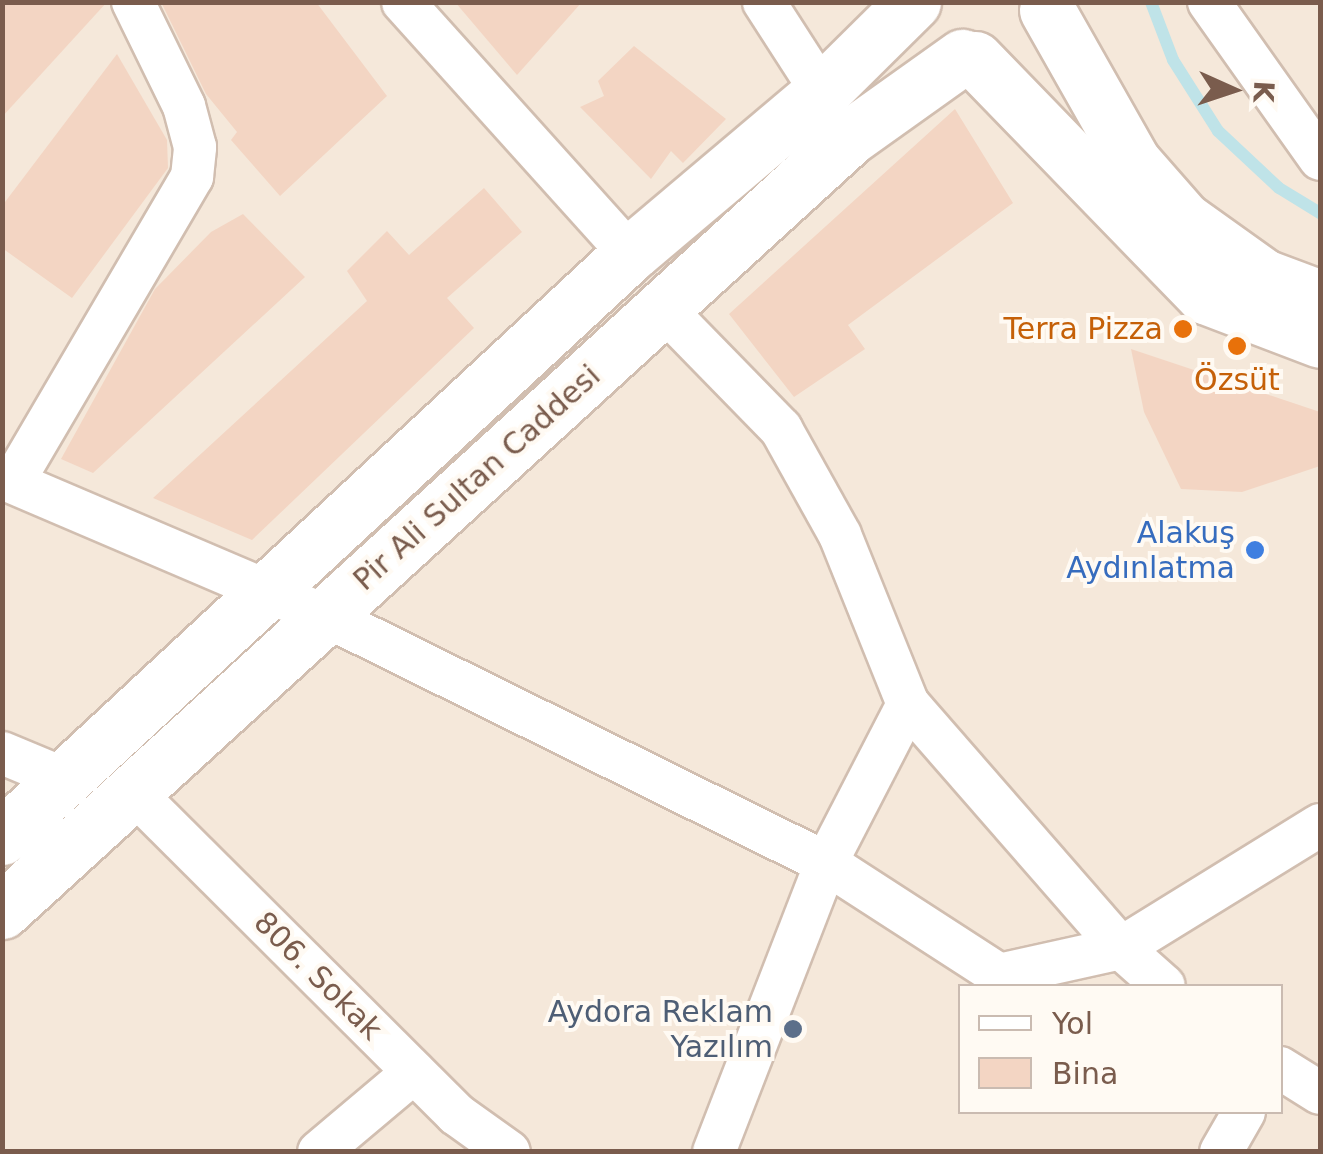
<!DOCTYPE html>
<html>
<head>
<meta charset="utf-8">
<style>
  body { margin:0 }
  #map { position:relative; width:1323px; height:1154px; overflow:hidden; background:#fdf6ec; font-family:"DejaVu Sans",sans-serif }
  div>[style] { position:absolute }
  .residential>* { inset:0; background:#f5e8da }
  .stream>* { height:12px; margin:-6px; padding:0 6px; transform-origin:6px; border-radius:6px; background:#bfe3e8 }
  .building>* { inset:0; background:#f3d5c3 }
  .roads { filter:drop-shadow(2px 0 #d1beb0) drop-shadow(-2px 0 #d1beb0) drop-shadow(0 2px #d1beb0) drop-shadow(0 -2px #d1beb0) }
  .minor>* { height:42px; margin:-21px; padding:0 21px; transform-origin:21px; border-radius:21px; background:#fff }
  .secondary>* { height:55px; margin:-27.5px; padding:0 27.5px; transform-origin:27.5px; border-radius:27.5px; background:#fff }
  .dots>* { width:28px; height:28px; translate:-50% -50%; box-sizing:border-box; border:5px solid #fffaf3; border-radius:50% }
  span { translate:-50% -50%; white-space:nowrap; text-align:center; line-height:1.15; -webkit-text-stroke:8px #fffaf3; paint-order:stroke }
  .food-label { font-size:30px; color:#c56008 }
  .right { translate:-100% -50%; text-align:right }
  .street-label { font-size:30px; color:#7a5c4d }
  .shop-label { font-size:30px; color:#366cbe }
  .service-label { font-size:30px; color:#4e5e75 }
  .frame { position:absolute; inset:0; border:5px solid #7a5c4d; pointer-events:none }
  .legend { position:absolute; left:958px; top:984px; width:325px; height:130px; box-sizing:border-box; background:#fffaf3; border:2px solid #cabbb1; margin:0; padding:12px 18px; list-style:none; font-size:30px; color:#7a5c4d }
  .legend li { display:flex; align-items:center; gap:20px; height:50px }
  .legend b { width:50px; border:2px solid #cabbb1 }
  .north { position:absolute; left:1183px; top:40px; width:100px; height:100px; -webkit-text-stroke:8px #fffaf3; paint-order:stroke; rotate:93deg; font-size:28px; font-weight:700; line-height:40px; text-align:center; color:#7a5c4d }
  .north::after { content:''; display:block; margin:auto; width:35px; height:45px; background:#7a5c4d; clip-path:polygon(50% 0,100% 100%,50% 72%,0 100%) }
</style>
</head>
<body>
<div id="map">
  <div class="residential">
    <div style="clip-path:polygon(evenodd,2px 3px,1320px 3px,1320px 1151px,3px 1151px,2px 3px,961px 986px,1280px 986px,1280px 1112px,961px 1112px,961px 986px)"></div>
  </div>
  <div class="stream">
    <div style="left:1151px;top:2px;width:62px;rotate:69.2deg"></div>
    <div style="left:1173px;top:60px;width:84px;rotate:57.6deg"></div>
    <div style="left:1218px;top:131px;width:83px;rotate:43.1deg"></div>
    <div style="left:1279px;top:188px;width:48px;rotate:31.4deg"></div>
  </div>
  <div class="building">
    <div style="clip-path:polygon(2px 2px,107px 2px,2px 117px)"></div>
    <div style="clip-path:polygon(161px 2px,316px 2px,387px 96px,280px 196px,231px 140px,237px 132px,206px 94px)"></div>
    <div style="clip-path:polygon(455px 2px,582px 2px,517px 75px)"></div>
    <div style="clip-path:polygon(634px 46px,726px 119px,683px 163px,671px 151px,651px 179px,580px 107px,604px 96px,598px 81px)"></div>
    <div style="clip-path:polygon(117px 54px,167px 140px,168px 168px,72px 298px,2px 248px,2px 206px)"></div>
    <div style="clip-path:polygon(955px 109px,1013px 203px,848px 325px,865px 349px,794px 397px,729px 314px)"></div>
    <div style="clip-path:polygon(484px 188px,522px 232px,447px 298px,474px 328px,252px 540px,153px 498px,367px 301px,347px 271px,387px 231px,409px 255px)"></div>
    <div style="clip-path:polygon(243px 214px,305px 277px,93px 473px,61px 459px,155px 289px,211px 232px)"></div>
    <div style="clip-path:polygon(1131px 349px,1320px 412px,1320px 466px,1242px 492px,1181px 489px,1144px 412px)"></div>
  </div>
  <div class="roads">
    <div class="minor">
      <div style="left:403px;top:2px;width:339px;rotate:48deg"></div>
      <div style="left:764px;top:2px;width:107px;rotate:57.2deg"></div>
      <div style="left:1209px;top:2px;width:192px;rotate:54.7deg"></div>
      <div style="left:663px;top:308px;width:169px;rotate:45.7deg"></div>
      <div style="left:781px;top:429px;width:121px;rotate:60.9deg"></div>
      <div style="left:840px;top:535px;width:182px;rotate:68.1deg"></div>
      <div style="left:908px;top:704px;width:324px;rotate:48.9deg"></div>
      <div style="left:1121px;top:948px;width:57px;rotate:41.5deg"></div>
      <div style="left:2px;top:478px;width:352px;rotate:23.1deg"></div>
      <div style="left:326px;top:616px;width:558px;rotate:26.29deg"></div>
      <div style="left:826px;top:863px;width:206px;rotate:32.9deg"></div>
      <div style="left:999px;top:975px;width:125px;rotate:-12.5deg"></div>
      <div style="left:1121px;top:948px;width:234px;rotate:-31.7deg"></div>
      <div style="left:13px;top:482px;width:354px;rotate:-59.6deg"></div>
      <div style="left:192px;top:177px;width:30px;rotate:-84deg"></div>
      <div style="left:195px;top:147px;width:42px;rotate:-105deg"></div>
      <div style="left:184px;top:106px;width:116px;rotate:-116.1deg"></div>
      <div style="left:2px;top:753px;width:70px;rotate:22.6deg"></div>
      <div style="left:133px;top:792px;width:456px;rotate:44.9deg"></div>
      <div style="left:456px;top:1114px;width:65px;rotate:35.6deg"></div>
      <div style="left:1280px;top:1068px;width:47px;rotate:32deg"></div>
      <div style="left:319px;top:1152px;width:124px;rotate:-40.1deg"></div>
      <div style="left:714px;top:1152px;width:310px;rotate:-68.8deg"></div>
      <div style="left:826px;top:863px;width:179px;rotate:-62.7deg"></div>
      <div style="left:1221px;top:1152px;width:46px;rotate:-60.1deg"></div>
    </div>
    <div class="secondary">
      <div style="left:1047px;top:10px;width:175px;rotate:60.5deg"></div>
      <div style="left:1133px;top:162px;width:77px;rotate:48.7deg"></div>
      <div style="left:1184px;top:220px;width:98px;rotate:35.5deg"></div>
      <div style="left:1264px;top:277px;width:60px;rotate:20.6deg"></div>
      <div style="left:975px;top:59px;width:330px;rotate:45.9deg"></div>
      <div style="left:1205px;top:296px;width:123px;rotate:20.9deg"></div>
      <div style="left:2px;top:837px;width:857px;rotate:-42.87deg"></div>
      <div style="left:630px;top:254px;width:251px;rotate:-40.2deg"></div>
      <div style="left:822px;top:92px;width:128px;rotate:-44.7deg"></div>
      <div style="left:2px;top:911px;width:1148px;rotate:-42.39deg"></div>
      <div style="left:850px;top:137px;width:138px;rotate:-35.5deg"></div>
    </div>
  </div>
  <div class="dots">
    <div style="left:1183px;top:329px;background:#e8710a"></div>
    <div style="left:1237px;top:346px;background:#e8710a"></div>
    <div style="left:1255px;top:550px;background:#3f7fe0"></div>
    <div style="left:793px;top:1029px;background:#5c6f8a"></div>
  </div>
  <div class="food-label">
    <span class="right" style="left:1163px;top:329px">Terra Pizza</span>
    <span style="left:1237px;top:380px">Özsüt</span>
  </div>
  <div class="street-label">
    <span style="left:477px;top:478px;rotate:-42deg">Pir Ali Sultan Caddesi</span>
    <span style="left:318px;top:976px;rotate:45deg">806. Sokak</span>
  </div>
  <div class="shop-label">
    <span class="right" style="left:1235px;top:550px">Alakuş<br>Aydınlatma</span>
  </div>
  <div class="service-label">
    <span class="right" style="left:773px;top:1029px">Aydora Reklam<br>Yazılım</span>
  </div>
  <div class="frame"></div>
  <ul class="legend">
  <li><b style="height:12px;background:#fff"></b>Yol</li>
  <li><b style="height:28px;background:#f3d5c3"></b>Bina</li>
  </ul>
  <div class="north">K</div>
</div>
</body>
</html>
